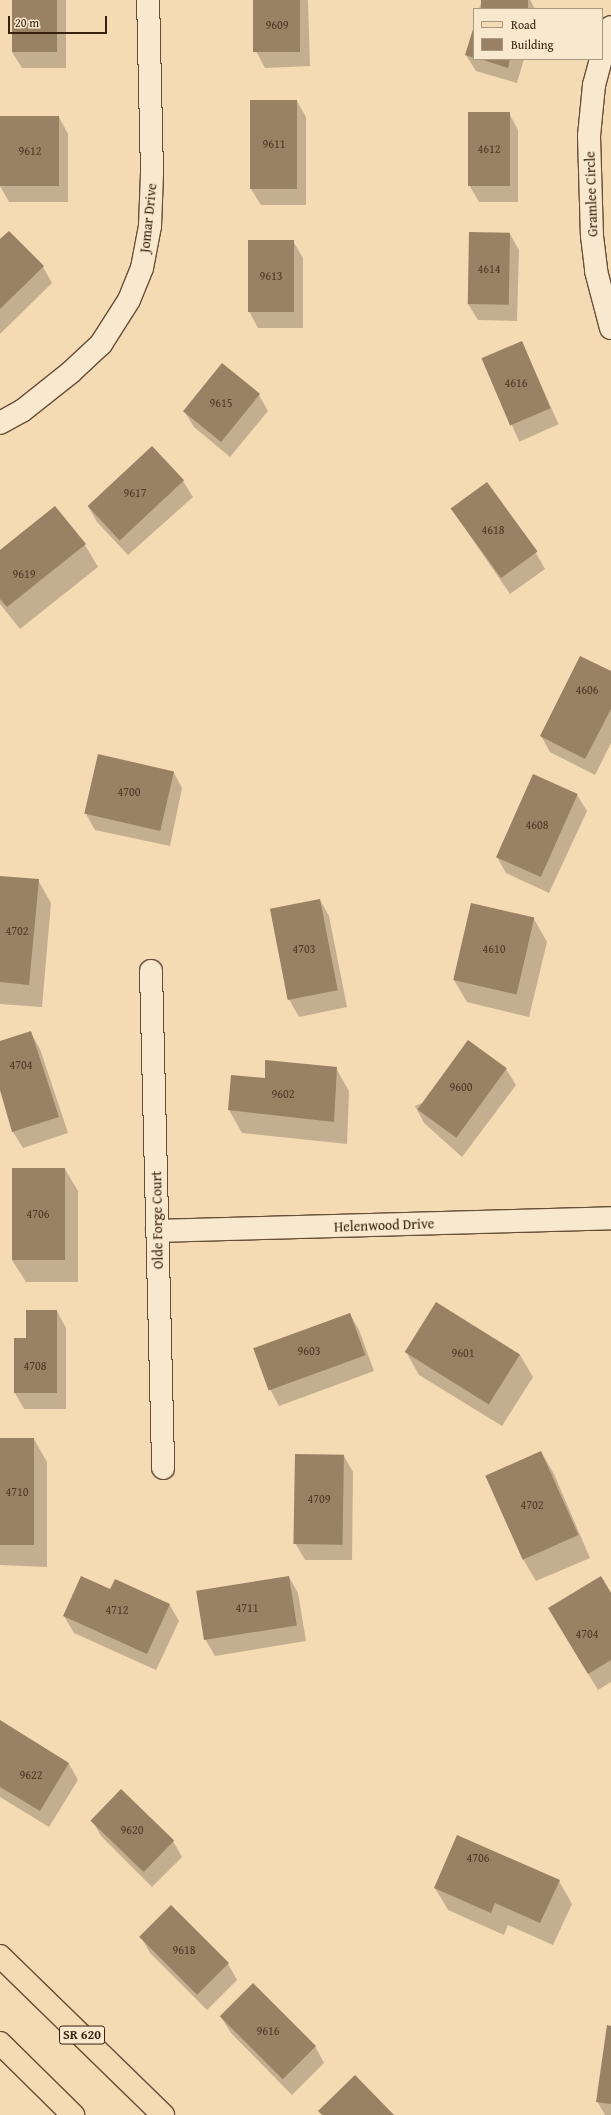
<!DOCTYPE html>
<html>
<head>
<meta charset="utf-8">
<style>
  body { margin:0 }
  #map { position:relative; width:611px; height:2115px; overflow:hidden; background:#f4dbb3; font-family:"Gentium Book Plus",serif }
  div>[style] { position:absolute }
  .shadow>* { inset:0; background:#0003; transform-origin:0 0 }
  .building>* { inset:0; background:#998164; transform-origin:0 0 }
  .roads { filter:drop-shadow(1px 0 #664f38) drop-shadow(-1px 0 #664f38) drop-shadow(0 1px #664f38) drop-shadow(0 -1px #664f38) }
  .minor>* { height:22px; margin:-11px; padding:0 11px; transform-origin:11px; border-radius:11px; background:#f8e8ce }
  .major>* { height:22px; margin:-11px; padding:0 11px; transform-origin:11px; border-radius:11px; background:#f4dbb3 }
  span { translate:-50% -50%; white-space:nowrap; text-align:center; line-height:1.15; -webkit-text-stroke:3px #f8e8ce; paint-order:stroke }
  .number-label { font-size:12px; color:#503824 }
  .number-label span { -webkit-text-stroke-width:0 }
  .shield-label span { padding:1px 3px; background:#f8e8ce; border:1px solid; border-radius:3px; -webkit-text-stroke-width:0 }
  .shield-label { font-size:13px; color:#37200f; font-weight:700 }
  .street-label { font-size:14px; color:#37200f }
  .legend { position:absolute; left:473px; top:8px; width:130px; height:52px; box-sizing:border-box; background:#f8e8ce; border:1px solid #ab9882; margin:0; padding:5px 7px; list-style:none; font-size:12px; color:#37200f }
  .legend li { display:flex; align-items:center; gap:8px; height:20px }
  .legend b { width:20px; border:1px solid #ab9882 }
  .scale { position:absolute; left:8px; top:16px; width:99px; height:18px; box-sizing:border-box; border:2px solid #37200f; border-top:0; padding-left:5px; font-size:12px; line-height:14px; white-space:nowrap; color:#37200f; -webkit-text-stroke:3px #f8e8ce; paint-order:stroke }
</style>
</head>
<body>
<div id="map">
  <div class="shadow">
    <div style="clip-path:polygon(12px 0,66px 0,66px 68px,22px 68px,12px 52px)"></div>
    <div style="clip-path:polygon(254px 0,308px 0,310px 66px,265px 68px,256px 51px)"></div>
    <div style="clip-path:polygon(482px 0,530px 0,535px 9px,479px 9px)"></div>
    <div style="clip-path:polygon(474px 28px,474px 59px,524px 59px,517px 83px,476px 71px,466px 55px)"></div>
    <div style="clip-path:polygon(297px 101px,306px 117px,306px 205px,261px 205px,251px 189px)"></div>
    <div style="clip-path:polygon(509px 113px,518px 130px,518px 202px,479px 202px,469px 185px)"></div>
    <div style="clip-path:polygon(0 117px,59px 117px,68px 134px,68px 202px,9px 202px,0 186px)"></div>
    <div style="clip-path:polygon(470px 233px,510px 234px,519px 250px,517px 321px,478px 320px,468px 304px)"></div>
    <div style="clip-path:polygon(0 240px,43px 267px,52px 283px,0 334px)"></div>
    <div style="clip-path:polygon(293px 241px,303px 258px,303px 328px,258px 328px,249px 311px)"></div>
    <div style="left:522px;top:342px;width:90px;height:43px;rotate:66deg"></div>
    <div style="clip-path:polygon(259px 395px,268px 411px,230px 457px,194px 427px,184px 411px)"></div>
    <div style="clip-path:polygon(183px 481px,193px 497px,128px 555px,97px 522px,88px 506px)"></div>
    <div style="clip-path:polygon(451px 508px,536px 553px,545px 569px,510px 594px)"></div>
    <div style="clip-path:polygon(85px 545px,98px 567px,20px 629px,0 604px,0 551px)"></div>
    <div style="clip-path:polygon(611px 673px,611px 743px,595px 775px,550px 752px,541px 736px)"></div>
    <div style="clip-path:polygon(173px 771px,182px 788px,170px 846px,95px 830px,86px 814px)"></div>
    <div style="clip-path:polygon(577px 795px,587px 811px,549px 893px,506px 873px,497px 857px)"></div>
    <div style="clip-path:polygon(0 877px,38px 880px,51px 903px,42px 1007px,0 1004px)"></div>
    <div style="clip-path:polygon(320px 900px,329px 916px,347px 1007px,299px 1017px,290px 1001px,271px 909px)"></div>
    <div style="clip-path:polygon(471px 905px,534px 919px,547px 942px,529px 1017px,467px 1002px,454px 980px)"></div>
    <div style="clip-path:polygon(31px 1033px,40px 1049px,68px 1133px,23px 1148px,13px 1132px,0 1086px,0 1042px)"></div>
    <div style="clip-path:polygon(336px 1068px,349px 1091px,347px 1144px,242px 1133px,229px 1110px,266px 1080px)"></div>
    <div style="clip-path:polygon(506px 1069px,516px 1085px,462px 1157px,424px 1123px,415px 1106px)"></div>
    <div style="clip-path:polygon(65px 1169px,78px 1191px,78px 1282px,26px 1282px,12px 1260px)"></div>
    <div style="clip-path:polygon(437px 1304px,520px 1355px,533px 1377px,502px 1426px,419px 1375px,406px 1352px)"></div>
    <div style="clip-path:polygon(57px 1311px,66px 1328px,66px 1409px,24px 1409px,15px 1393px,27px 1339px)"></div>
    <div style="clip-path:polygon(350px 1314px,359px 1330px,374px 1371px,279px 1406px,270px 1389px)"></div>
    <div style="clip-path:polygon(0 1439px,34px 1439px,47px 1462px,47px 1567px,0 1565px)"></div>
    <div style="clip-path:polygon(541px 1452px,554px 1474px,590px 1558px,536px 1581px,523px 1559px,487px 1475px)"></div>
    <div style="clip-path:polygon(344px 1456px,353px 1472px,352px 1560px,305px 1560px,295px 1543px)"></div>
    <div style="clip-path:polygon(289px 1577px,298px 1593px,306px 1641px,215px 1656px,205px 1639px)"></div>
    <div style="clip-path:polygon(110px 1590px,169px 1604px,179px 1621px,156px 1670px,74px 1633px,64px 1616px)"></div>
    <div style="clip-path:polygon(611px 1595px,611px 1682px,598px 1690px,558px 1624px)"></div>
    <div style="clip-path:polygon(0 1721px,69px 1764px,78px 1780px,49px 1827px,0 1797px)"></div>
    <div style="clip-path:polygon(92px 1820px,173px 1841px,182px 1857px,152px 1887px,101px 1836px)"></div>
    <div style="clip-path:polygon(559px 1881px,572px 1904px,553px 1945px,508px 1925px,504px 1935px,448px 1910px,435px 1888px)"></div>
    <div style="clip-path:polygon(141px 1937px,228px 1964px,237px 1980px,207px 2010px,150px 1953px)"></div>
    <div style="clip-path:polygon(221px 2017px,315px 2046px,324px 2063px,292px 2095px,231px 2033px)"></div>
    <div style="clip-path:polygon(611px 2027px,611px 2115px,605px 2115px,597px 2101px)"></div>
  </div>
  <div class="building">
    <div style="left:12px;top:0;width:45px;height:52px"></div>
    <div style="left:253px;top:0;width:47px;height:52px"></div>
    <div style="left:481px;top:0;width:47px;height:9px"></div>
    <div style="clip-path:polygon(474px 26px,474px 58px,465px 55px)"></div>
    <div style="clip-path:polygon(480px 59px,510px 59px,508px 68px)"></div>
    <div style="left:250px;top:100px;width:47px;height:89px"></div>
    <div style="left:468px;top:112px;width:42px;height:74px"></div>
    <div style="left:0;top:116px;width:59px;height:70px"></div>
    <div style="clip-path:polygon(9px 231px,44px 266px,0 309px,0 239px)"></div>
    <div style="left:469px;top:232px;width:41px;height:72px;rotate:1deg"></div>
    <div style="left:248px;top:240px;width:46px;height:72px"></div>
    <div style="left:522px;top:341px;width:73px;height:44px;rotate:67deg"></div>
    <div style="left:222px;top:363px;width:49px;height:62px;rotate:39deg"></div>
    <div style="left:152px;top:446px;width:47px;height:88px;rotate:47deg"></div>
    <div style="left:487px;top:482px;width:86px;height:45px;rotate:54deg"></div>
    <div style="clip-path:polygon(55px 506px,86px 544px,7px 607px,0 599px,0 550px)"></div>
    <div style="clip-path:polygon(580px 656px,611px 671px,611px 709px,585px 759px,540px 736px)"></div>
    <div style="left:98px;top:754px;width:78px;height:61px;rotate:13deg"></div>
    <div style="left:533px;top:774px;width:49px;height:91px;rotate:24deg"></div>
    <div style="clip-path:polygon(0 876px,39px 879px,29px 985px,0 982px)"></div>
    <div style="left:320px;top:899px;width:93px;height:51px;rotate:79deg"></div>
    <div style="left:471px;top:903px;width:65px;height:79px;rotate:13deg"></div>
    <div style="clip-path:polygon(31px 1031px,59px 1117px,12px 1132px,0 1090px,0 1041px)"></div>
    <div style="left:468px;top:1040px;width:48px;height:86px;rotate:36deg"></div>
    <div style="clip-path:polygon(265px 1060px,337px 1067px,334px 1122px,228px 1110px,231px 1075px,265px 1078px)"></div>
    <div style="left:12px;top:1168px;width:53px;height:92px"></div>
    <div style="left:436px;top:1302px;width:99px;height:59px;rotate:32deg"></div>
    <div style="clip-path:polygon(26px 1310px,57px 1310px,57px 1393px,14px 1393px,14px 1338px,26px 1338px)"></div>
    <div style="left:350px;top:1313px;width:45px;height:103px;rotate:70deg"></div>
    <div style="left:0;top:1438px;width:34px;height:107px"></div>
    <div style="left:541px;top:1451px;width:92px;height:61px;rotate:66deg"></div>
    <div style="left:295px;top:1454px;width:49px;height:90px;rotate:1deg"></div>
    <div style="clip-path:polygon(81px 1576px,110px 1589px,115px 1579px,170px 1604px,147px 1654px,63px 1616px)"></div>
    <div style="left:289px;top:1576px;width:50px;height:94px;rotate:81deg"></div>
    <div style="clip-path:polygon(601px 1576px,611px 1593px,611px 1660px,588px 1674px,548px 1608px)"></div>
    <div style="clip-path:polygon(0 1720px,69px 1763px,40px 1811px,0 1787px)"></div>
    <div style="left:121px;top:1789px;width:74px;height:44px;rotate:44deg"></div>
    <div style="clip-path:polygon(457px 1835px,560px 1880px,540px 1923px,495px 1903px,491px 1913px,434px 1888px)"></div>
    <div style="left:171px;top:1905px;width:82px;height:45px;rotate:45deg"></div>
    <div style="left:253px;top:1983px;width:89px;height:47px;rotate:45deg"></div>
    <div style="clip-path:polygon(607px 2025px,611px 2026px,611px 2104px,596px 2102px)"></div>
    <div style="clip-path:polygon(355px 2075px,394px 2115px,322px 2115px,318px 2111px)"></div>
  </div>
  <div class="roads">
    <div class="minor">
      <div style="left:602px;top:54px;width:28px;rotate:-72deg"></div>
      <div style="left:601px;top:59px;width:27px;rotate:105deg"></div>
      <div style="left:594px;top:85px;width:51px;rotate:95.6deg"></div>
      <div style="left:589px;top:136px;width:100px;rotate:88.3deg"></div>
      <div style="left:592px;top:236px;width:35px;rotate:83deg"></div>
      <div style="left:596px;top:271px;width:59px;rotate:75.3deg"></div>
      <div style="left:0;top:423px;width:25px;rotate:-29deg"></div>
      <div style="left:22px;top:411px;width:63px;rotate:-38.5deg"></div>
      <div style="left:71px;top:372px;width:41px;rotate:-43deg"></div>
      <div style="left:101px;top:344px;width:52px;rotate:-57.5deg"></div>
      <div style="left:129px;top:300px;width:35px;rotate:-68deg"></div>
      <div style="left:142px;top:268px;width:43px;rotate:-79.2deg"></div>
      <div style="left:150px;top:226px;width:53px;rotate:-87.8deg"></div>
      <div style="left:152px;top:173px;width:173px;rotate:-91.3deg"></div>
      <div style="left:151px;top:971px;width:497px;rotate:88.6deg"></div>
      <div style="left:157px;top:1231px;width:454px;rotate:-1.6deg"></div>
    </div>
    <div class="major">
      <div style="left:0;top:1956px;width:228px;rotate:44.3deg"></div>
      <div style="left:0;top:2043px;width:103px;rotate:44.6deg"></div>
    </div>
  </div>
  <div class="number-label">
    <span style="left:277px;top:25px">9609</span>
    <span style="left:274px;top:144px">9611</span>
    <span style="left:489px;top:149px">4612</span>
    <span style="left:30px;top:151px">9612</span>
    <span style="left:489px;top:269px">4614</span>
    <span style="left:271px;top:276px">9613</span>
    <span style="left:516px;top:383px">4616</span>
    <span style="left:221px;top:403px">9615</span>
    <span style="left:135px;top:493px">9617</span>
    <span style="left:493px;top:530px">4618</span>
    <span style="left:24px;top:574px">9619</span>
    <span style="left:587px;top:690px">4606</span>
    <span style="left:129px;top:792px">4700</span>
    <span style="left:537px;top:825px">4608</span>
    <span style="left:17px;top:931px">4702</span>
    <span style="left:304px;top:949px">4703</span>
    <span style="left:494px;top:949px">4610</span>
    <span style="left:21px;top:1065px">4704</span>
    <span style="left:461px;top:1087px">9600</span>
    <span style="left:283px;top:1094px">9602</span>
    <span style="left:38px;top:1214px">4706</span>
    <span style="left:309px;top:1351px">9603</span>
    <span style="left:463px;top:1353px">9601</span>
    <span style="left:35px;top:1366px">4708</span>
    <span style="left:17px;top:1492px">4710</span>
    <span style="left:319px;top:1499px">4709</span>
    <span style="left:532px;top:1505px">4702</span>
    <span style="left:247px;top:1608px">4711</span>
    <span style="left:117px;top:1610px">4712</span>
    <span style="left:587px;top:1634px">4704</span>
    <span style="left:31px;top:1775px">9622</span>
    <span style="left:132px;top:1830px">9620</span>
    <span style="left:478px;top:1858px">4706</span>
    <span style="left:184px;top:1950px">9618</span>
    <span style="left:268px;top:2031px">9616</span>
  </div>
  <div class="shield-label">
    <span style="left:82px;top:2035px">SR 620</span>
  </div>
  <div class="street-label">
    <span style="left:591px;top:194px;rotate:-92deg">Gramlee Circle</span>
    <span style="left:148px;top:218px;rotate:-84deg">Jomar Drive</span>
    <span style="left:157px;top:1220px;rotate:-91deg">Olde Forge Court</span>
    <span style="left:384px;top:1225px;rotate:-2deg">Helenwood Drive</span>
  </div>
  <ul class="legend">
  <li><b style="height:5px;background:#f4dbb3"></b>Road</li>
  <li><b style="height:11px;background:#998164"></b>Building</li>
  </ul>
  <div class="scale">20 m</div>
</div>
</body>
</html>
